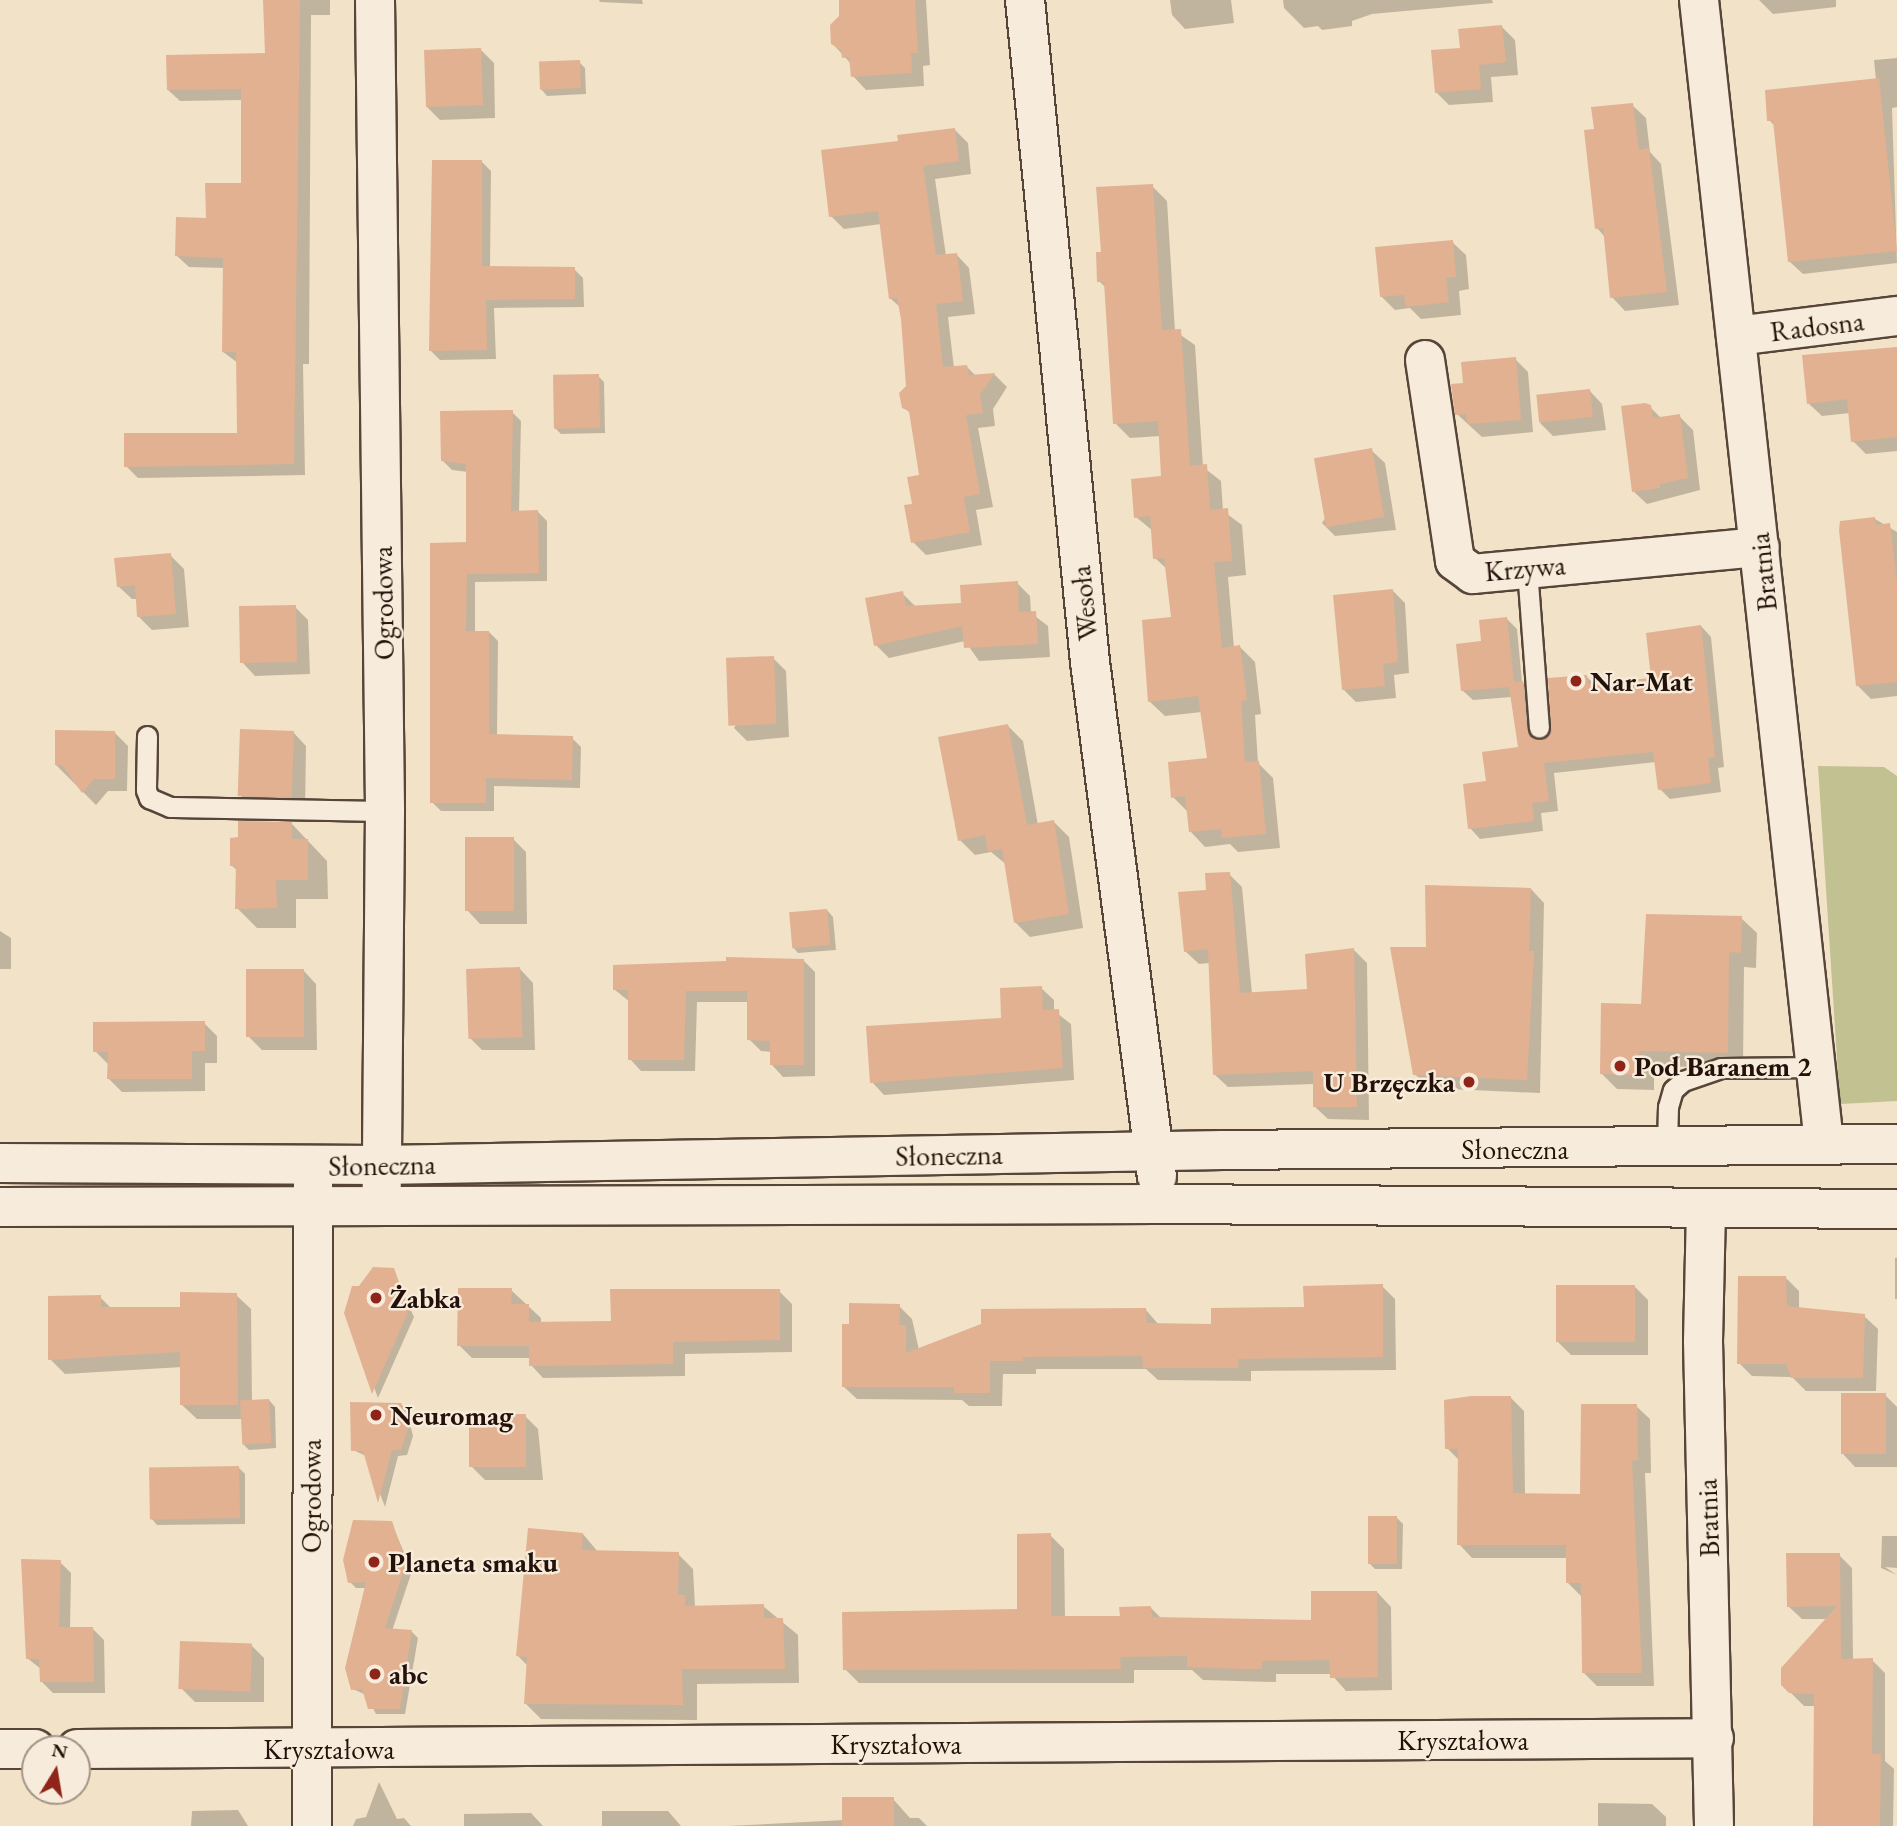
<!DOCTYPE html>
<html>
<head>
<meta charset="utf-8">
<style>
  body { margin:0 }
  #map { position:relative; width:1897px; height:1826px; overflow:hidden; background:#f2e2c7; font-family:"EB Garamond",serif }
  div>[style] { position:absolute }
  .green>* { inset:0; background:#c1c191 }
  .shadow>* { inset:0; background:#0003; transform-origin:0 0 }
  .building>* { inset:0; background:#e2b192; transform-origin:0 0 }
  .roads { filter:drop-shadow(2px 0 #574539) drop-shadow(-2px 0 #574539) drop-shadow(0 2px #574539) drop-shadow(0 -2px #574539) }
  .service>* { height:19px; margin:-9.5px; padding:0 9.5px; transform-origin:9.5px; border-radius:9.5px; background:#f7ecdb }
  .minor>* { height:38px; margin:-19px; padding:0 19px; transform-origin:19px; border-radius:19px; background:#f7ecdb }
  .dots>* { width:19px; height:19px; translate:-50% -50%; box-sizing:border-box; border:4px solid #f7ecdb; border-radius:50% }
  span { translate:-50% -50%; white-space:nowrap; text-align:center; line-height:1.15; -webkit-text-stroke:5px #f7ecdb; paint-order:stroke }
  .street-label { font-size:28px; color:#23110a }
  .poi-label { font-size:28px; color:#23110a; font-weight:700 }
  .left { translate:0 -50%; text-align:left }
  .right { translate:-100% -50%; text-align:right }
  .north { position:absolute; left:21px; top:1735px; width:70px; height:70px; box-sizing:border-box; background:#f7ecdb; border:2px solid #a29487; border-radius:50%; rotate:11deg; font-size:19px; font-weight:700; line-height:28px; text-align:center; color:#23110a }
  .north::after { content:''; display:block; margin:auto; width:24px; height:32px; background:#8f2418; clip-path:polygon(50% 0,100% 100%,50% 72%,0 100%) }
</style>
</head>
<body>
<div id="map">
  <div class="green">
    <div style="clip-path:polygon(1818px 766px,1884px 767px,1897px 776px,1897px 1101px,1840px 1104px)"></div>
  </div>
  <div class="shadow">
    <div style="clip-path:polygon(264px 0,330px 0,330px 15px,311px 15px,309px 364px,303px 364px,305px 475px,138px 478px,126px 466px,239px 434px,238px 363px,223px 352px,225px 268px,189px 267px,177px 256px,242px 185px,243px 100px,180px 101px,168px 90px,267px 55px)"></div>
    <div style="clip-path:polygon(599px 0,642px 0,643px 4px,600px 2px)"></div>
    <div style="clip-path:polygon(840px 0,926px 0,930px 65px,923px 66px,924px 86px,866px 90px,853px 76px,852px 65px,832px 43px,841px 17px)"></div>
    <div style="clip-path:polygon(1170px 0,1231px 0,1234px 23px,1185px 29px,1172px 15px)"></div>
    <div style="clip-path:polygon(1283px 0,1492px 0,1493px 3px,1372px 14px,1352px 21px,1352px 26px,1322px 30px,1318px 26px,1304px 28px,1284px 8px)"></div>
    <div style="clip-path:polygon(1759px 0,1836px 0,1836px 7px,1773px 14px)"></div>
    <div style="clip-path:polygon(1502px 27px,1515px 40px,1518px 75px,1491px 77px,1493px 102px,1449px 105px,1436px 92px,1461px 49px)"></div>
    <div style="clip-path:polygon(480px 49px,494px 63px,495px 118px,440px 120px,426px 106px)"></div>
    <div style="clip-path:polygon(1897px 58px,1897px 107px,1892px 108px,1897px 263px,1803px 274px,1790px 262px,1776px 127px,1769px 120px,1876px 80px,1874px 60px)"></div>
    <div style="clip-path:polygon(579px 62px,585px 68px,586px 94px,547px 96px,541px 89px)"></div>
    <div style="clip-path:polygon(1632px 105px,1646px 118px,1650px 152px,1661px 164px,1679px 305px,1625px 311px,1612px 297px,1605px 237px,1597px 228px,1596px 131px)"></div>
    <div style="clip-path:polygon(955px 130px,968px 143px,971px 174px,935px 179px,946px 256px,956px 254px,969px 268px,975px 314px,948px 317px,954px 368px,967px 367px,976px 376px,994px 374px,1007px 387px,993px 409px,995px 426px,978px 428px,993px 507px,976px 510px,982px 545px,926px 555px,913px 542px,921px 476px,911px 414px,904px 407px,907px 387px,901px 308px,890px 298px,881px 224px,844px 229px,831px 216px,899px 143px)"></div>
    <div style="clip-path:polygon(482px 162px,491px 171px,490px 268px,574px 269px,583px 278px,584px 307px,494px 308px,496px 359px,440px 360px,431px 351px)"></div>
    <div style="clip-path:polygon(1152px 186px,1167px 201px,1175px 331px,1195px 345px,1203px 467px,1221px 481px,1223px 511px,1242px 525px,1246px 575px,1228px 577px,1234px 648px,1240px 647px,1255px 662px,1261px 714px,1255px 715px,1258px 763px,1273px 778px,1280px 848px,1238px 852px,1230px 844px,1205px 847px,1191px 832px,1188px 812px,1173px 797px,1209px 760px,1202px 712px,1165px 716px,1150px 702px,1173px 619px,1168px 570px,1155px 558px,1153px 531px,1136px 517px,1163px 478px,1160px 436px,1130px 438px,1115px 423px,1107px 289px,1099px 281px,1103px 254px)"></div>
    <div style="clip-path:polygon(1452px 242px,1466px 255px,1469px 289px,1459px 291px,1461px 315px,1421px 319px,1410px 308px,1395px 310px,1381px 296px)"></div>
    <div style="clip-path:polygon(1897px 349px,1897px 451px,1866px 454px,1853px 441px,1850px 413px,1822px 416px,1808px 403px)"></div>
    <div style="clip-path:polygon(1515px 359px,1528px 372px,1533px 432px,1482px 437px,1457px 414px)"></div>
    <div style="clip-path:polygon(598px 376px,604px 382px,605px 433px,561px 434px,555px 428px)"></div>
    <div style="clip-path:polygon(1589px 390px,1602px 404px,1606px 430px,1553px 436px,1540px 423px)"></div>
    <div style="clip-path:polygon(1650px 407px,1662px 419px,1679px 416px,1693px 430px,1700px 490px,1647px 504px,1633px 491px)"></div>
    <div style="clip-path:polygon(512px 412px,521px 421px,519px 513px,538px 512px,547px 521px,547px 581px,475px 582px,475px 632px,489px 632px,498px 641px,497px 736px,572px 738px,581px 747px,580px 788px,494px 786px,494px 811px,441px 811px,432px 802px,468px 544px,468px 472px,452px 470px,443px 461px)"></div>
    <div style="clip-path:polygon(1371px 450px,1385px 463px,1396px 530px,1335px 536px,1322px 523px)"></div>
    <div style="clip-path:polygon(1875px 519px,1897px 532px,1897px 696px,1871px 699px,1858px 686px)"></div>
    <div style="clip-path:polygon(170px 555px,184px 569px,189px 627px,152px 630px,139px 617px,138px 599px,132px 599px,118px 586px)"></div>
    <div style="clip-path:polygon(1017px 583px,1030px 596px,1031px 613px,1048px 626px,1050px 657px,979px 661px,965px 641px,889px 658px,876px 645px,902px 593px,916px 607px,963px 605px)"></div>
    <div style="clip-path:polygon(1393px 591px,1405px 603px,1409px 673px,1394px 675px,1396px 698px,1356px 702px,1344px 690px)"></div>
    <div style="clip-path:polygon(295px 607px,308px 620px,310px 674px,255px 676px,242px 662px)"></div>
    <div style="clip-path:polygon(1507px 619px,1517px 629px,1522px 682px,1533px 693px,1536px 739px,1541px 742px,1587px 677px,1595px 685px,1653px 679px,1701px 626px,1711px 637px,1724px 767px,1718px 768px,1721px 792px,1670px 799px,1660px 789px,1656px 762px,1554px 773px,1558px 811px,1541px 813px,1543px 831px,1480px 839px,1470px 828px,1488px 782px,1520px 748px,1512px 697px,1473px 700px,1462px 690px,1483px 643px)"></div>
    <div style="clip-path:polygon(773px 658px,786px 671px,789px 737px,747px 741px,734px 728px)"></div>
    <div style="clip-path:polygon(1008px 726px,1023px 741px,1038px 825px,1054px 822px,1069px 837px,1083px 928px,1030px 937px,1015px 922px,1007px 865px,991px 852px,975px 855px,960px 840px)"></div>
    <div style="clip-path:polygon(293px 732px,306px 746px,305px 810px,254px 809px,240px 795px)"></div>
    <div style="clip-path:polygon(115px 733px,128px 746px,127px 791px,108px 791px,96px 805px,56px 765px)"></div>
    <div style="clip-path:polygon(291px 823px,327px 861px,328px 899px,296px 899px,296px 928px,257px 928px,237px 908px,238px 871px,231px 865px)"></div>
    <div style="clip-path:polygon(513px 839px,526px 852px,527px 924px,480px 924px,467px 910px)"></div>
    <div style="clip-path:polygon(1229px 874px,1242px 887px,1252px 994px,1309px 990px,1354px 950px,1367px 963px,1369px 1120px,1328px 1119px,1314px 1106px,1315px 1084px,1228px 1087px,1214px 1074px,1210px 963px,1199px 964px,1185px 951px)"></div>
    <div style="clip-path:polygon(1531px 889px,1544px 903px,1540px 1093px,1428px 1088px,1415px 1074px,1428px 949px)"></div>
    <div style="clip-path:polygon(827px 910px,833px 917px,836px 950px,798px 953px,792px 946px)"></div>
    <div style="clip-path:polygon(1741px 918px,1757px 933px,1756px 968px,1744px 967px,1743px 1068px,1654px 1066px,1654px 1090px,1617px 1089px,1601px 1073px,1642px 1005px)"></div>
    <div style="clip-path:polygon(0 931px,11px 938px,11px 969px,0 969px)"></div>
    <div style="clip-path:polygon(803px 960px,815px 972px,815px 1076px,783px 1077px,772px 1065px,772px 1052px,761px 1051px,749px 1039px,749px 1002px,697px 1002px,695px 1071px,641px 1071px,630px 1059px,630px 1002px,615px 990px)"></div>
    <div style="clip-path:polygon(520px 969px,533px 983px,535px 1050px,482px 1050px,469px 1037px)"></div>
    <div style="clip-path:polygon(303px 970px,316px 984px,317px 1050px,262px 1050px,249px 1037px)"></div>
    <div style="clip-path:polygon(1041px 988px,1054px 1000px,1054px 1011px,1071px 1024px,1074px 1080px,884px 1095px,872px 1082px,1002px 1019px)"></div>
    <div style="clip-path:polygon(204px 1023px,217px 1036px,217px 1063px,205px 1063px,205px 1091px,122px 1092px,109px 1079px,108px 1064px,95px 1051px)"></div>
    <div style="left:1895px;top:1258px;width:2px;height:41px"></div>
    <div style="clip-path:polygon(393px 1270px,414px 1317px,378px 1398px,346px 1313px,360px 1288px)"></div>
    <div style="clip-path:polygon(1785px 1277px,1799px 1291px,1799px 1309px,1864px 1316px,1878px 1329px,1876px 1391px,1806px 1391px,1792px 1377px,1752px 1376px,1739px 1363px)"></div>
    <div style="clip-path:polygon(1382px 1286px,1395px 1299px,1396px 1370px,1251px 1371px,1251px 1381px,1158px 1380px,1146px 1369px,1036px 1369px,1036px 1374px,1003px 1374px,1002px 1406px,969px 1406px,962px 1400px,857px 1399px,843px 1386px,851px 1325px,899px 1306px,912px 1319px,919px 1350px,1146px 1310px,1159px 1325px,1213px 1325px,1305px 1309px)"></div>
    <div style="clip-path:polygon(1635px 1287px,1648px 1300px,1648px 1355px,1571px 1355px,1558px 1342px)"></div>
    <div style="clip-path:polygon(511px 1290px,541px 1318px,541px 1324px,612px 1323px,779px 1291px,792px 1304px,792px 1352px,685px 1354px,685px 1376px,543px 1378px,531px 1365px,531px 1358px,472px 1358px,459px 1345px)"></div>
    <div style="clip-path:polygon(236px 1295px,251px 1309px,252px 1401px,269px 1400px,275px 1407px,276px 1448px,249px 1450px,243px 1444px,242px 1419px,197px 1419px,182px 1405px,182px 1367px,65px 1374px,50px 1359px,100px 1297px,112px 1309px,182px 1309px)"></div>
    <div style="clip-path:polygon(1885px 1395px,1897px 1407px,1897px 1467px,1855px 1467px,1842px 1453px)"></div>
    <div style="clip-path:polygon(1511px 1398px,1524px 1411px,1525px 1495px,1582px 1496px,1636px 1406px,1650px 1419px,1651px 1473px,1645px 1473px,1654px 1686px,1597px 1686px,1584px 1673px,1581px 1596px,1568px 1583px,1568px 1558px,1472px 1558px,1459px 1544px,1460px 1461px,1447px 1448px)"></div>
    <div style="clip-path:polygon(401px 1404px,407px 1411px,413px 1436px,407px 1455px,398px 1456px,385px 1507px,366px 1456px,353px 1450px)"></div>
    <div style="clip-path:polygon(525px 1416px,538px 1429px,543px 1480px,485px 1480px,472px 1467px)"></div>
    <div style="clip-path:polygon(239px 1468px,245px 1474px,245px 1524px,157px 1525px,151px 1518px)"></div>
    <div style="clip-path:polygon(1396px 1517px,1403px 1524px,1402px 1569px,1375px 1569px,1369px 1563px)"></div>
    <div style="clip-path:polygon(391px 1522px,412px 1571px,392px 1631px,412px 1632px,418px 1638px,405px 1714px,376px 1714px,366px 1695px,353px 1689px,367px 1588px,356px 1588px,350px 1582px)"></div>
    <div style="clip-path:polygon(583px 1534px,598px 1552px,678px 1554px,693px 1569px,695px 1607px,763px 1606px,798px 1635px,799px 1683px,697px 1684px,697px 1720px,541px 1719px,526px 1704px,528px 1666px,518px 1656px)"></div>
    <div style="clip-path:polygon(1050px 1535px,1064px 1549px,1065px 1617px,1121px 1618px,1151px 1608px,1161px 1618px,1313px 1622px,1377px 1592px,1391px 1607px,1392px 1690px,1346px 1691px,1331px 1674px,1276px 1674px,1276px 1682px,1203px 1680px,1192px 1670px,1134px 1670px,1134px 1683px,859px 1683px,845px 1669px,1019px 1611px)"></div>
    <div style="clip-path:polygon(1882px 1536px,1897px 1536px,1897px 1568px,1885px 1567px,1897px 1575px,1881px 1568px)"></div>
    <div style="clip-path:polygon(1839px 1555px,1852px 1568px,1853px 1660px,1872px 1660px,1885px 1673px,1885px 1761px,1894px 1769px,1893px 1826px,1815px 1826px,1816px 1706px,1804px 1706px,1783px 1685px,1827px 1619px,1802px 1619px,1788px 1606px)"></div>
    <div style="clip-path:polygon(60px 1562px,71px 1573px,70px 1629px,93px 1629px,104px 1640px,105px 1693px,53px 1693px,42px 1682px,41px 1669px,27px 1658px)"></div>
    <div style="clip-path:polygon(251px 1645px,264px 1658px,264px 1702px,195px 1702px,182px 1689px)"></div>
    <div style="clip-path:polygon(379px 1782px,397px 1819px,404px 1818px,411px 1826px,353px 1826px,356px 1819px,366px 1817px)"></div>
    <div style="clip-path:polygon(893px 1799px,910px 1818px,919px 1818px,927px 1826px,728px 1826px,844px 1820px)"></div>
    <div style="clip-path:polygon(1598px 1803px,1652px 1804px,1666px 1817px,1666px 1826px,1598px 1826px)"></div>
    <div style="clip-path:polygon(238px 1810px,248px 1826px,191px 1826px,192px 1811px)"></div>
    <div style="clip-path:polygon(602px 1811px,668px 1811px,681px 1826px,602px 1826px)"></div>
    <div style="clip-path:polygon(531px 1813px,543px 1826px,464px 1826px,464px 1814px)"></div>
  </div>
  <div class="building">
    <div style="clip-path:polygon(263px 0,300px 0,294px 464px,124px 467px,124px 433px,237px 433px,236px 352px,222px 352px,223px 258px,175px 256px,176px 217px,206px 218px,205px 183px,241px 183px,241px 89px,167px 90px,166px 55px,265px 53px)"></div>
    <div style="clip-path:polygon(839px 0,915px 0,918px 53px,911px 53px,912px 73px,851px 77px,849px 57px,842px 58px,841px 50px,831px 44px,830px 25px,839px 16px)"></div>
    <div style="clip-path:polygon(1502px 25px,1506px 62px,1479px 65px,1481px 89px,1435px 93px,1431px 50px,1460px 48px,1458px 29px)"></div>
    <div style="left:481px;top:48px;width:57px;height:57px;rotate:88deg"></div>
    <div style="left:580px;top:60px;width:28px;height:41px;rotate:88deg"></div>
    <div style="clip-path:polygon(1879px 78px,1897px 251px,1788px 262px,1773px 121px,1767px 121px,1765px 90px)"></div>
    <div style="clip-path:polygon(1633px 103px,1639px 150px,1649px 148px,1667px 292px,1610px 298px,1603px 228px,1595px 229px,1584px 130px,1594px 129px,1591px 107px)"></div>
    <div style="clip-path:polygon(955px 128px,959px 161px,923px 166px,936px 255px,957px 253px,963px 301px,936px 304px,943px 367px,967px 365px,969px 375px,995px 373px,980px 395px,983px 413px,966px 415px,980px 494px,964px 497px,970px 532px,911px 543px,904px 505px,912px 504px,907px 477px,919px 475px,909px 411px,902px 408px,899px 393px,906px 386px,901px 319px,897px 298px,889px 299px,878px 211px,829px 217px,821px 150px,898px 141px,897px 135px)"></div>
    <div style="clip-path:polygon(432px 160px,482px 160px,482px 266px,575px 267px,575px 299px,486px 300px,487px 350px,429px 351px)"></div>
    <div style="clip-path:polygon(1153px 184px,1162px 330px,1181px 329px,1190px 466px,1207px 464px,1210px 510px,1228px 508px,1232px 561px,1214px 562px,1222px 648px,1240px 645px,1247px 700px,1241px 701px,1245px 762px,1259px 761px,1266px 834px,1222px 838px,1221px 829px,1189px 832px,1185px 796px,1171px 798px,1168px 762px,1207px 758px,1198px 696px,1148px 702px,1142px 620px,1171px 617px,1164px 558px,1153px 559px,1150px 516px,1134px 518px,1131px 479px,1161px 476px,1158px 421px,1113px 424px,1104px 282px,1097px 282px,1096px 252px,1101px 252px,1096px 187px)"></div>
    <div style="clip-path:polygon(1453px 240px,1456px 277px,1446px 278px,1449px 302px,1406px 307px,1404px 295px,1380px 297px,1375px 247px)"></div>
    <div style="clip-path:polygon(1897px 347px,1897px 437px,1851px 442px,1847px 399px,1807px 404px,1802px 355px)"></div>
    <div style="clip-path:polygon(1516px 357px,1521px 420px,1467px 424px,1466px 414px,1455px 415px,1451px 384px,1463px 383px,1461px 362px)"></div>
    <div style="left:599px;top:374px;width:54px;height:46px;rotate:89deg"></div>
    <div style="left:1590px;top:389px;width:28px;height:54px;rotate:84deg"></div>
    <div style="clip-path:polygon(1645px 403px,1651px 405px,1653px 418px,1680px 414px,1688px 478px,1660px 484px,1660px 488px,1632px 492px,1621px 406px)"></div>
    <div style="clip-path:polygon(513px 410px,511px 511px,538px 510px,539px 573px,467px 574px,466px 631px,489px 631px,489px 734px,573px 736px,572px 780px,486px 778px,486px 803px,430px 803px,430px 543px,466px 542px,466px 464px,441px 461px,440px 411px)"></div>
    <div style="left:1372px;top:448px;width:70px;height:59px;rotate:80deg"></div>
    <div style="clip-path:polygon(1875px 517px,1876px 525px,1890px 523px,1897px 583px,1897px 682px,1856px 686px,1839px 530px,1840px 521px)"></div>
    <div style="clip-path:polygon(171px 553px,176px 614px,137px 617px,135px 585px,117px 587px,114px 558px)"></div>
    <div style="clip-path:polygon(1018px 581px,1019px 612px,1036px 611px,1038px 644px,964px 648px,962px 626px,874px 646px,865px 598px,903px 591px,906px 606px,961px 603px,960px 585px)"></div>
    <div style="clip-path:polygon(1393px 589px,1398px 662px,1383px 664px,1385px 686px,1342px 690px,1333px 595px)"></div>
    <div style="left:296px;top:605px;width:57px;height:57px;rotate:89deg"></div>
    <div style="clip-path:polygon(1507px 617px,1514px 682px,1523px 681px,1527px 730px,1539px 740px,1551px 728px,1548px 678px,1587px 675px,1588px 684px,1651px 678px,1646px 633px,1701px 625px,1715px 757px,1708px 758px,1711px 783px,1658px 790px,1653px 752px,1544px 763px,1549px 801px,1532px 803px,1534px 821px,1468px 829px,1463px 784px,1486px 781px,1482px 752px,1518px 747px,1509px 687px,1461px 691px,1456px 644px,1481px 641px,1479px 620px)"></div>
    <div style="left:774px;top:656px;width:68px;height:48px;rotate:88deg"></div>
    <div style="clip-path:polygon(1008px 724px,1027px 825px,1054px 820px,1069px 914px,1014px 923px,1002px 849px,988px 851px,985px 835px,958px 841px,938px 737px)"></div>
    <div style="left:240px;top:729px;width:54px;height:67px;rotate:2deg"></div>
    <div style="clip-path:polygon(55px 730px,115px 731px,115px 779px,94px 779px,82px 793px,63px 766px,55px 765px)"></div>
    <div style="clip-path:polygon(238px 821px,292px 822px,292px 839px,308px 839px,308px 880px,276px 880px,277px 908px,235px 909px,236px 866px,230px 866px,230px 838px,238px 837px)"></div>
    <div style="left:465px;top:837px;width:49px;height:74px"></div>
    <div style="clip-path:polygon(1230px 872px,1240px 993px,1307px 989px,1305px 954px,1354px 948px,1357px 1107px,1313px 1107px,1313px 1071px,1213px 1075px,1208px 949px,1184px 952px,1178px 892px,1206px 890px,1205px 873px)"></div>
    <div style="clip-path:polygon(1425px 885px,1531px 888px,1529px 951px,1534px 951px,1527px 1080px,1413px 1075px,1390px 947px,1426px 947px)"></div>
    <div style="left:827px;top:909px;width:36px;height:38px;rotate:85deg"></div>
    <div style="clip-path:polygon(1646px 914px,1742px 916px,1741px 953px,1729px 952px,1728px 1053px,1639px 1051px,1639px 1075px,1600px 1074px,1601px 1003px,1641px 1004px)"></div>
    <div style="clip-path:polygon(726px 957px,804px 959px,804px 1065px,770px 1065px,770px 1041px,747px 1040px,747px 991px,686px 991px,684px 1060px,628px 1060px,628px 990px,613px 990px,613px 965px,726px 961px)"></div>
    <div style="left:520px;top:967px;width:70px;height:54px;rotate:88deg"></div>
    <div style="left:246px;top:969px;width:58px;height:68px"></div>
    <div style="clip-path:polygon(1042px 986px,1043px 1010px,1059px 1009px,1063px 1068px,870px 1083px,866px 1026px,1001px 1018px,1000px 988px)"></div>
    <div style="clip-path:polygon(205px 1021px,205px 1051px,192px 1051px,192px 1079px,107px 1079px,108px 1052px,93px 1052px,93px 1022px)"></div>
    <div style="clip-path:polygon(373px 1267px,394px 1268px,409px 1310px,372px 1394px,344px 1313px,352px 1286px,359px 1286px)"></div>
    <div style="clip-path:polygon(1738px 1276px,1786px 1276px,1787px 1306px,1865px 1314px,1863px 1378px,1791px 1378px,1786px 1364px,1737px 1364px)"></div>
    <div style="clip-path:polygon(1383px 1284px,1383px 1357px,1238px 1359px,1239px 1368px,1143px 1368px,1142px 1356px,1023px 1357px,1023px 1361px,990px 1361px,990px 1393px,954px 1393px,954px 1387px,842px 1387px,842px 1324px,849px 1324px,849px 1303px,900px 1304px,899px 1325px,906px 1325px,906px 1353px,981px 1324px,981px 1309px,1146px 1308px,1147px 1323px,1211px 1324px,1211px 1308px,1304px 1307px,1303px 1286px)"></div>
    <div style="left:1556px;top:1285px;width:79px;height:57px"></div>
    <div style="clip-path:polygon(458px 1288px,512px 1288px,511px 1304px,529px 1304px,529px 1322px,611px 1321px,610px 1289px,780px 1289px,780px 1340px,673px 1342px,673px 1364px,529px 1366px,529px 1346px,457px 1346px)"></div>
    <div style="clip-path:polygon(180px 1292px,237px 1293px,238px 1405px,180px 1405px,180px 1352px,48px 1360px,48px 1296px,101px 1295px,101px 1307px,180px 1307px)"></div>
    <div style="left:1841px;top:1393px;width:45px;height:61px"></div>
    <div style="clip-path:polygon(1471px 1396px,1511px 1396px,1513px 1493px,1580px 1494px,1581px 1404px,1637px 1404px,1638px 1460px,1632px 1461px,1642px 1673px,1582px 1673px,1581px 1583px,1566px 1583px,1566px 1545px,1457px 1545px,1458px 1449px,1445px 1449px,1444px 1400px)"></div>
    <div style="left:269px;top:1399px;width:44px;height:29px;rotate:87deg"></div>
    <div style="clip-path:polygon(350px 1402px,401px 1403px,408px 1429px,401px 1450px,392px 1450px,378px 1503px,363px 1451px,351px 1451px)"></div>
    <div style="left:469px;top:1414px;width:57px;height:53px"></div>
    <div style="left:239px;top:1466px;width:52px;height:90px;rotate:89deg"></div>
    <div style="left:1368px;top:1516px;width:29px;height:48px"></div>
    <div style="clip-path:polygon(353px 1520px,392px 1521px,406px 1563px,385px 1628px,412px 1630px,400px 1709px,368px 1709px,362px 1689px,351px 1690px,345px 1668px,366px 1582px,348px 1583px,343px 1560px)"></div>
    <div style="clip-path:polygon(528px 1528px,583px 1533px,582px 1550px,679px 1552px,678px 1595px,685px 1595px,685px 1606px,764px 1604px,764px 1618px,783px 1618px,785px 1669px,682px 1669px,683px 1705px,524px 1704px,527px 1657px,516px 1656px)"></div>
    <div style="clip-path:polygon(1051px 1533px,1051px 1616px,1120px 1616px,1119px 1607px,1151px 1606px,1152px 1617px,1311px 1620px,1311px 1591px,1377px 1591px,1378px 1677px,1330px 1678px,1329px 1660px,1262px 1661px,1262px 1669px,1243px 1669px,1187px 1667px,1187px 1656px,1120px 1657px,1121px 1669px,843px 1670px,842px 1612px,1017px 1609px,1017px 1534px)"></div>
    <div style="clip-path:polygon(1786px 1553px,1840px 1553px,1841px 1659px,1873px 1658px,1872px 1754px,1881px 1754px,1880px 1826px,1813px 1826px,1814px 1694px,1789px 1693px,1781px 1685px,1781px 1668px,1837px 1606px,1787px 1607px)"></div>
    <div style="clip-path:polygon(21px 1559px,61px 1560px,59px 1627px,93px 1627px,94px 1682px,40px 1682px,39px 1659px,26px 1659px)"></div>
    <div style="left:180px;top:1641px;width:72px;height:48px;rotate:2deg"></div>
    <div style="left:894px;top:1797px;width:29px;height:52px;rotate:90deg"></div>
  </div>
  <div class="roads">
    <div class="service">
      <div style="left:1527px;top:569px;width:159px;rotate:85.7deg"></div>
      <div style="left:147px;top:736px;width:54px;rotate:91.1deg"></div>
      <div style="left:146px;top:790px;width:9px;rotate:69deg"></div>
      <div style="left:149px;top:798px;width:23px;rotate:23deg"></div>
      <div style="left:170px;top:807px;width:215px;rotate:1.1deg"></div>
      <div style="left:1667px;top:1147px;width:40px;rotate:-88.6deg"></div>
      <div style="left:1668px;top:1107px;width:18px;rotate:-74deg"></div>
      <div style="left:1673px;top:1090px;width:13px;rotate:-42deg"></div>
      <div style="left:1683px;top:1081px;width:40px;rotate:-18.9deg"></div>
      <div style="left:1721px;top:1068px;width:96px;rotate:-0.6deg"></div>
    </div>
    <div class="minor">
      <div style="left:375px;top:0;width:811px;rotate:89.29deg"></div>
      <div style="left:385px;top:811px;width:379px;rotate:90.5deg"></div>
      <div style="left:1025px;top:0;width:665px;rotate:84.39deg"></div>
      <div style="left:1090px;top:662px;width:519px;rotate:82.59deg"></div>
      <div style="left:1699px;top:0;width:1151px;rotate:83.76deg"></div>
      <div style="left:1736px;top:336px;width:162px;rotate:-7.1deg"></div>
      <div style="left:1425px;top:360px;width:203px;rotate:81.5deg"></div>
      <div style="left:1455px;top:561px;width:22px;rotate:36deg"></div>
      <div style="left:1473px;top:574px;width:288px;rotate:-5.4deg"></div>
      <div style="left:0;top:1163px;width:381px;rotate:0.3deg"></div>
      <div style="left:381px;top:1165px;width:842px;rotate:-1.02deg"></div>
      <div style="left:1223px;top:1150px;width:674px;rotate:-0.51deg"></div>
      <div style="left:0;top:1207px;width:1157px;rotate:-0.15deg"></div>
      <div style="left:1157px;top:1204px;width:740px;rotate:0.39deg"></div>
      <div style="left:1706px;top:1209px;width:132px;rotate:91.3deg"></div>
      <div style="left:1703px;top:1341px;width:485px;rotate:88.7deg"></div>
      <div style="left:0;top:1749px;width:35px"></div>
      <div style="left:77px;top:1749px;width:1637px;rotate:-0.38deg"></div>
      <div style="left:312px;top:1826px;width:645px;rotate:-89.91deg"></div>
    </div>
  </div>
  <div class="dots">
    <div style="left:1576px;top:681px;background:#8f2418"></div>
    <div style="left:1620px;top:1066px;background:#8f2418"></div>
    <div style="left:1469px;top:1082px;background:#8f2418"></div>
    <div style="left:376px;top:1298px;background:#8f2418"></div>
    <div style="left:376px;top:1415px;background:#8f2418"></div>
    <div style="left:374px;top:1562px;background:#8f2418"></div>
    <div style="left:375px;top:1674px;background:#8f2418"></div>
  </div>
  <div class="street-label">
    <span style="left:1817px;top:326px;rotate:-7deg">Radosna</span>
    <span style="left:1525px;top:568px;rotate:-5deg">Krzywa</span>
    <span style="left:1763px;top:572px;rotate:-96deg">Bratnia</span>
    <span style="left:383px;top:603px;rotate:-91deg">Ogrodowa</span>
    <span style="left:1084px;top:603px;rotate:-96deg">Wesoła</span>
    <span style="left:1515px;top:1149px">Słoneczna</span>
    <span style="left:949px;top:1155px;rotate:-1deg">Słoneczna</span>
    <span style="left:382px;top:1165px;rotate:-1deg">Słoneczna</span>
    <span style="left:311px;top:1496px;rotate:-90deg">Ogrodowa</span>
    <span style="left:1708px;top:1518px;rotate:-92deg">Bratnia</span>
    <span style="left:1463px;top:1740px">Kryształowa</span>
    <span style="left:896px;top:1744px">Kryształowa</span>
    <span style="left:329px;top:1749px">Kryształowa</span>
  </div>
  <div class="poi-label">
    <span class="left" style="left:1590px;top:681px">Nar-Mat</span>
    <span class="left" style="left:1634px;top:1066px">Pod Baranem 2</span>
    <span class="right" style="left:1455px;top:1082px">U Brzęczka</span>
    <span class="left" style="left:390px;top:1298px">Żabka</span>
    <span class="left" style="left:390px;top:1415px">Neuromag</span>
    <span class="left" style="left:388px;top:1562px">Planeta smaku</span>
    <span class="left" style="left:389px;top:1674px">abc</span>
  </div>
  <div class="north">N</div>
</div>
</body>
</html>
